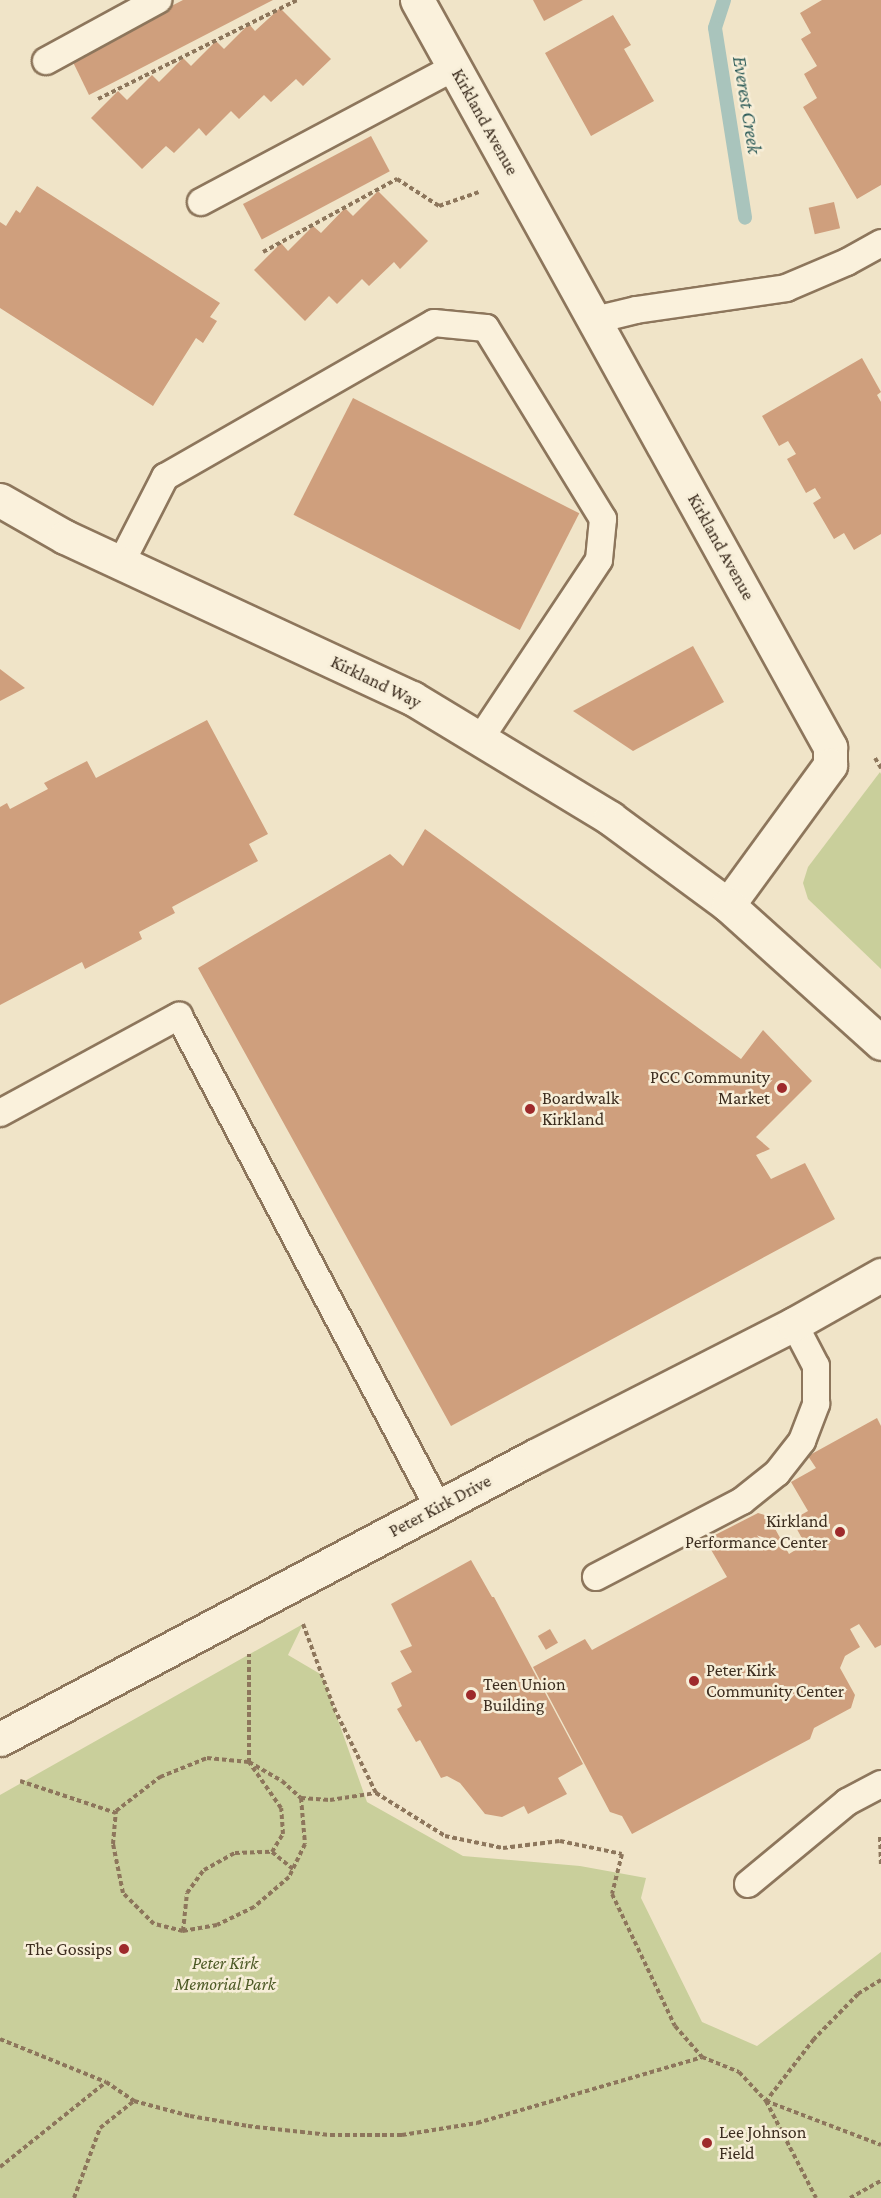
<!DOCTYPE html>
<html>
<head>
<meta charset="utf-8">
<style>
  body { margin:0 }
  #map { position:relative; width:881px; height:2198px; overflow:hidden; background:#f0e4c8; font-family:"Crimson Pro",serif }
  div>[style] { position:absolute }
  .green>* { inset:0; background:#c9cf9b }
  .stream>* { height:14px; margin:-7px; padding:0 7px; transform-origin:7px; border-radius:7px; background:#a9c4bc }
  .building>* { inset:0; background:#cf9f7d; transform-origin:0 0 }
  .path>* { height:4px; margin-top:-2px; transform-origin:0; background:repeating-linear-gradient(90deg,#8d765c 0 4.5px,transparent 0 7.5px) }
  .roads { filter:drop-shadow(2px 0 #8d765c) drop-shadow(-2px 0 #8d765c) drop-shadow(0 2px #8d765c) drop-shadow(0 -2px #8d765c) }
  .lane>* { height:26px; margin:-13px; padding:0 13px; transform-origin:13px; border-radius:13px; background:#faf1dc }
  .street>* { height:33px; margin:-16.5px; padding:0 16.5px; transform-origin:16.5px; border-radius:16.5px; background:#faf1dc }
  .secondary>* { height:33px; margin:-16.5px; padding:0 16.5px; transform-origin:16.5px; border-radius:16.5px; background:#faf1dc }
  .dots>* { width:16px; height:16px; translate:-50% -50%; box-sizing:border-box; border:3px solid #f7eed8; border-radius:50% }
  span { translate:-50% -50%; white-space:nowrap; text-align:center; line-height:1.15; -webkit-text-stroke:5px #f7eed8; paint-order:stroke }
  .street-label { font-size:18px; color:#3d2e20 }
  .poi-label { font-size:18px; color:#3d2e20 }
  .right { translate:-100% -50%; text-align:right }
  .left { translate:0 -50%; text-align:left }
  .park-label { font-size:18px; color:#4d5a26; font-style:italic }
  .water-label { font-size:20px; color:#2f5d5a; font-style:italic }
</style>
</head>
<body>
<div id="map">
  <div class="green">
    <div style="clip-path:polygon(880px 772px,881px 774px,881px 969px,808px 899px,803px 883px,808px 867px)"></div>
    <div style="clip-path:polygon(303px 1624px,288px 1655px,322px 1675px,367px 1802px,463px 1856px,580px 1866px,646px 1878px,641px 1898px,702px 2022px,757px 2046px,881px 1952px,881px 2198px,0 2198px,0 1795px)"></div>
  </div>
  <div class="stream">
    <div style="left:724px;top:0;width:29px;rotate:108deg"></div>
    <div style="left:715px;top:28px;width:192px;rotate:81deg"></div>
  </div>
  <div class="building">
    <div style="clip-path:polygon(183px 0,273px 0,89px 95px,71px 58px)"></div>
    <div style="clip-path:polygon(533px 0,583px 0,544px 21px)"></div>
    <div style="clip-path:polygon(822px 0,881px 0,881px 185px,857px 199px,803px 107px,817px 98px,804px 74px,817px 66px,801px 39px,811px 33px,800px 13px)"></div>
    <div style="clip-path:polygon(280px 8px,331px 59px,303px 86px,296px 79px,271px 102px,264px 95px,239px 119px,231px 111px,206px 136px,199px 128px,174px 153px,166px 146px,142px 169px,91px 118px,118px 91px,127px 100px,152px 75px,159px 82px,183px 58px,191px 66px,216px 41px,224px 49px,249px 24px,255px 31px)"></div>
    <div style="clip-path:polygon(613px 15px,631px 45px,624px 49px,654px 101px,591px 136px,545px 53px)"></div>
    <div style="left:371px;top:136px;width:40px;height:145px;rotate:62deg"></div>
    <div style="clip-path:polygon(37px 186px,220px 303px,210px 317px,217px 321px,203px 343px,196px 338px,153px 406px,0 308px,0 222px,6px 226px,16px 210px,20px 213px)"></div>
    <div style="clip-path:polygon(378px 191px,428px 241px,400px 269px,394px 262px,369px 286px,362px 279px,337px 304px,329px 296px,305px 321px,254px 270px,281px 243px,288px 251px,313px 226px,321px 233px,345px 208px,353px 216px)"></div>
    <div style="left:834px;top:202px;width:27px;height:26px;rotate:77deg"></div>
    <div style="clip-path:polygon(862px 358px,881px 392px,877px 395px,881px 402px,881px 534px,854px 550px,844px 533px,834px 539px,813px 503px,821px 498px,815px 488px,806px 493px,787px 459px,796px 454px,788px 441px,779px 446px,762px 416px)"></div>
    <div style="left:353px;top:398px;width:254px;height:131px;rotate:27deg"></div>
    <div style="clip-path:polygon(693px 646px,724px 702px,633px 751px,573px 711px)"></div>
    <div style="clip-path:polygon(0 669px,25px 688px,0 701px)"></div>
    <div style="clip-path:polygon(207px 720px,268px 834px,249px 844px,258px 861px,172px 907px,175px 913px,139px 932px,142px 939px,85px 969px,82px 962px,0 1005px,0 807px,7px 803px,10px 809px,48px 789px,44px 783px,87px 761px,96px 778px)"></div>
    <div style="clip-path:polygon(425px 829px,741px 1059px,763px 1030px,812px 1081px,756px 1137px,770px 1149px,756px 1155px,771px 1179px,805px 1163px,835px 1219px,451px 1426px,198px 968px,390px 854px,403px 866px)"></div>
    <div style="clip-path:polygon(877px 1418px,881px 1426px,881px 1645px,875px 1648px,859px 1624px,850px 1629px,860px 1647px,845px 1656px,840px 1668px,855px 1695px,851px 1708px,814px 1728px,810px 1739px,632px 1834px,622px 1816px,610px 1812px,533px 1667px,585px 1639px,592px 1650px,727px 1577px,710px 1548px,715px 1535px,758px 1513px,768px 1516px,789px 1554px,805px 1544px,792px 1520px,808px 1511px,791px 1482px,816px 1468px,808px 1456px)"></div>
    <div style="clip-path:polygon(471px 1560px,492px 1597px,494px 1597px,583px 1764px,558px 1778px,567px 1794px,528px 1814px,524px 1806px,502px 1817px,485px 1814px,460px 1783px,447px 1776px,441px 1778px,420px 1740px,416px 1742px,397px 1709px,402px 1706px,391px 1683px,412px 1672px,400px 1651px,412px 1646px,391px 1604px)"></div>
    <div style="left:550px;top:1629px;width:16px;height:14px;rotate:60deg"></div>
  </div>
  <div class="path">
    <div style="left:98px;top:99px;width:222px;rotate:-26.4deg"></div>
    <div style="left:263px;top:252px;width:153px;rotate:-28.6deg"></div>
    <div style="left:397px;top:179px;width:50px;rotate:32.7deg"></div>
    <div style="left:439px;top:206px;width:42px;rotate:-19.3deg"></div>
    <div style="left:875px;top:758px;width:12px;rotate:59deg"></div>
    <div style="left:303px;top:1624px;width:90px;rotate:69.7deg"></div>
    <div style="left:334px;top:1708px;width:95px;rotate:63.7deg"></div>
    <div style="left:376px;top:1793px;width:81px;rotate:31.9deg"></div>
    <div style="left:445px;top:1836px;width:59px;rotate:11.7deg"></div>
    <div style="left:503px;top:1848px;width:57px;rotate:-7deg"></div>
    <div style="left:560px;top:1841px;width:63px;rotate:11.8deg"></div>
    <div style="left:622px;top:1854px;width:41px;rotate:104deg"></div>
    <div style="left:612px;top:1894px;width:146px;rotate:64.5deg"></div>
    <div style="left:675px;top:2026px;width:41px;rotate:48.9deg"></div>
    <div style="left:20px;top:1781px;width:101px;rotate:18.4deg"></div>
    <div style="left:301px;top:1798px;width:46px;rotate:85deg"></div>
    <div style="left:305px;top:1844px;width:37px;rotate:116deg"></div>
    <div style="left:289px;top:1877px;width:46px;rotate:139.4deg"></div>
    <div style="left:254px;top:1907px;width:41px;rotate:154.1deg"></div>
    <div style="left:217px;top:1925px;width:35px;rotate:170deg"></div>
    <div style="left:183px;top:1931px;width:30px;rotate:-166deg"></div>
    <div style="left:154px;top:1924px;width:44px;rotate:-135deg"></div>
    <div style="left:123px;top:1893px;width:50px;rotate:-101.5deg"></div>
    <div style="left:113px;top:1844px;width:33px;rotate:-85deg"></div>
    <div style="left:116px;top:1811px;width:56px;rotate:-37.7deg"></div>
    <div style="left:160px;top:1777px;width:51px;rotate:-22deg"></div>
    <div style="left:207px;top:1758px;width:42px;rotate:5.4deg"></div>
    <div style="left:249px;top:1762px;width:38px;rotate:30deg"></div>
    <div style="left:282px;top:1781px;width:25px;rotate:42deg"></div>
    <div style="left:301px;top:1798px;width:29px;rotate:4deg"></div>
    <div style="left:330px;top:1800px;width:47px;rotate:-8.7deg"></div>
    <div style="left:880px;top:1837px;width:29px;rotate:88deg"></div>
    <div style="left:272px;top:1852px;width:27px;rotate:39deg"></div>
    <div style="left:183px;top:1931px;width:38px;rotate:-84deg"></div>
    <div style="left:187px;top:1893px;width:29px;rotate:-54deg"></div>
    <div style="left:204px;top:1870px;width:35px;rotate:-29deg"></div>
    <div style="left:235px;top:1853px;width:37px;rotate:-2deg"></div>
    <div style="left:272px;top:1852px;width:21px;rotate:-59deg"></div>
    <div style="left:283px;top:1834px;width:26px;rotate:-94deg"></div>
    <div style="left:281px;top:1808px;width:56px;rotate:-124.8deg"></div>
    <div style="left:249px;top:1762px;width:108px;rotate:-90deg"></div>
    <div style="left:881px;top:1980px;width:27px;rotate:149deg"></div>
    <div style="left:858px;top:1994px;width:63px;rotate:134.4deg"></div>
    <div style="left:814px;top:2039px;width:78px;rotate:127.7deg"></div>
    <div style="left:766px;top:2101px;width:123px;rotate:20.9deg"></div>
    <div style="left:0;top:2039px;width:114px;rotate:22.1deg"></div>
    <div style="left:106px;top:2082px;width:34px;rotate:34deg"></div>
    <div style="left:134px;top:2101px;width:58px;rotate:15deg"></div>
    <div style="left:190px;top:2116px;width:59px;rotate:9.8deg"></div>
    <div style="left:248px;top:2126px;width:82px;rotate:6.3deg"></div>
    <div style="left:330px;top:2135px;width:72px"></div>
    <div style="left:402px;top:2135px;width:76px;rotate:-9.1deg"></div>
    <div style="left:477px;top:2123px;width:234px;rotate:-16.3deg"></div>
    <div style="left:702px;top:2057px;width:40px;rotate:22deg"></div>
    <div style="left:739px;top:2072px;width:40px;rotate:47deg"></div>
    <div style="left:766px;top:2101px;width:109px;rotate:62.7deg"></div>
    <div style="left:0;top:2167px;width:136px;rotate:-38.7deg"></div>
    <div style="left:74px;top:2198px;width:75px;rotate:-69.6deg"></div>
    <div style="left:100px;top:2128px;width:43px;rotate:-38.5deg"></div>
    <div style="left:850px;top:2198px;width:35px;rotate:-29deg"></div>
  </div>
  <div class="roads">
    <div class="lane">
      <div style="left:46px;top:61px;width:128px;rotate:-28.6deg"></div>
      <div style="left:201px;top:202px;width:288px;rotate:-28deg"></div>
      <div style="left:595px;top:320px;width:42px;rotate:-13.7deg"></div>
      <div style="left:636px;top:310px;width:152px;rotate:-8.3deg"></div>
      <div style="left:786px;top:288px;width:66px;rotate:-23.1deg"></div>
      <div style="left:847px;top:262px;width:39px;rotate:-29deg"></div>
      <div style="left:121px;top:563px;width:97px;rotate:-62.9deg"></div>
      <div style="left:165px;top:477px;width:310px;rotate:-29.8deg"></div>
      <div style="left:434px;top:323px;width:52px;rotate:5.5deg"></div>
      <div style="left:486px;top:328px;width:224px;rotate:58.5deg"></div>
      <div style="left:603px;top:519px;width:41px;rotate:95.6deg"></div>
      <div style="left:599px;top:560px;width:215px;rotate:123.6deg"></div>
      <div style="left:0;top:1113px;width:204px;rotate:-28.5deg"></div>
      <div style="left:179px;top:1016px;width:555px;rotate:62.19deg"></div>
      <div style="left:596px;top:1577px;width:165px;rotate:-27.5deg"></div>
      <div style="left:742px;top:1501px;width:45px;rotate:-38.7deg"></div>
      <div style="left:777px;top:1473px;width:41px;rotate:-52deg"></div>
      <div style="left:802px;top:1441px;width:40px;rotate:-69deg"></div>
      <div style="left:816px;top:1404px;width:38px;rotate:-90deg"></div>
      <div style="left:816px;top:1366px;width:47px;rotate:-117.6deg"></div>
      <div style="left:748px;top:1884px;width:129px;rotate:-39.6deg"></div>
      <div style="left:847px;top:1802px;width:38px;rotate:-28deg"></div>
    </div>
    <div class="street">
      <div style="left:417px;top:0;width:854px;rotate:61.06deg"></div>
      <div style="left:830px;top:747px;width:18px;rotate:90deg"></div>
      <div style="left:830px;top:765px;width:173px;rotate:126.1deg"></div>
      <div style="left:0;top:1739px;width:605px;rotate:-27.88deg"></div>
      <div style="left:535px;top:1456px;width:291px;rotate:-27deg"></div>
      <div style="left:794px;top:1324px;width:100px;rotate:-29.4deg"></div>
    </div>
    <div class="secondary">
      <div style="left:0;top:500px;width:75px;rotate:29.6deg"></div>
      <div style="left:65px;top:537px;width:383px;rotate:24.9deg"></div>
      <div style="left:412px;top:698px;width:232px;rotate:31.2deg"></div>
      <div style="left:610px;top:818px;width:147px;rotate:36.4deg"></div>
      <div style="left:728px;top:905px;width:206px;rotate:42deg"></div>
    </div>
  </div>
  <div class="dots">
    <div style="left:782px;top:1088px;background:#9e2a2b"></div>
    <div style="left:530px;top:1109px;background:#9e2a2b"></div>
    <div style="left:840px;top:1532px;background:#9e2a2b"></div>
    <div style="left:694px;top:1681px;background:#9e2a2b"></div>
    <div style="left:471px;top:1695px;background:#9e2a2b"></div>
    <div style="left:124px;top:1949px;background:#9e2a2b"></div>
    <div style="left:707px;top:2143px;background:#9e2a2b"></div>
  </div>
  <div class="street-label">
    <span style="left:485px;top:122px;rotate:61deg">Kirkland Avenue</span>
    <span style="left:721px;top:547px;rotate:61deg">Kirkland Avenue</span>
    <span style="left:376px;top:682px;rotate:26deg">Kirkland Way</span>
    <span style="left:440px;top:1506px;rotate:-28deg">Peter Kirk Drive</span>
  </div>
  <div class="poi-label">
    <span class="right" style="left:770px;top:1088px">PCC Community<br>Market</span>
    <span class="left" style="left:542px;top:1109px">Boardwalk<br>Kirkland</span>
    <span class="right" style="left:828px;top:1532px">Kirkland<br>Performance Center</span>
    <span class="left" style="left:706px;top:1681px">Peter Kirk<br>Community Center</span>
    <span class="left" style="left:483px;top:1695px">Teen Union<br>Building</span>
    <span class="right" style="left:112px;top:1949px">The Gossips</span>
    <span class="left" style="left:719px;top:2143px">Lee Johnson<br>Field</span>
  </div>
  <div class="park-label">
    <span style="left:225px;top:1974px">Peter Kirk<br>Memorial Park</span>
  </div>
  <div class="water-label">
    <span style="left:747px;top:105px;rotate:81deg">Everest Creek</span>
  </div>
</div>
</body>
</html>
